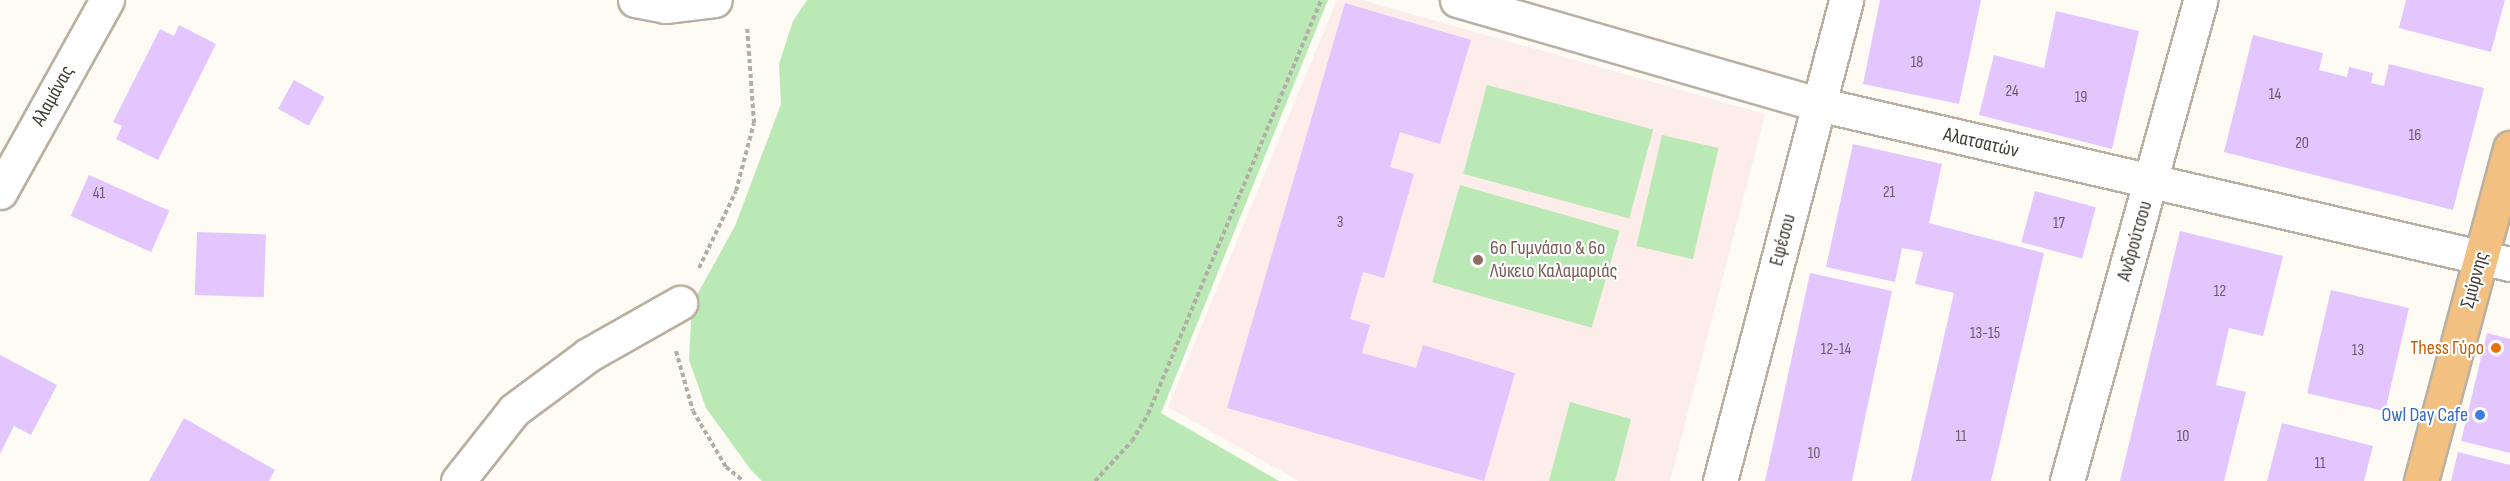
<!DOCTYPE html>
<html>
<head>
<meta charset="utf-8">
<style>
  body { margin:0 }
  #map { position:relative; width:2510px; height:481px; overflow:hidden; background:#fefaf4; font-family:"Sofia Sans Condensed",sans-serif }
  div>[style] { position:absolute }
  .education>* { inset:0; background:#fcecea }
  .green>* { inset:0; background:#bae9b5; transform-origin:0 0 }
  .building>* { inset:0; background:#e2c6fd; transform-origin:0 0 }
  .path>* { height:4px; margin-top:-2px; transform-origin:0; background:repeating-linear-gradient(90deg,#b1ada7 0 4.5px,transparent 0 7.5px) }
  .roads { filter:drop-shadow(2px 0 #b9b0a1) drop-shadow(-2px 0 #b9b0a1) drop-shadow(0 2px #b9b0a1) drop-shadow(0 -2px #b9b0a1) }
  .minor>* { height:33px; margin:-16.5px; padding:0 16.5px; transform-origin:16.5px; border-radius:16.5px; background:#fff }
  .major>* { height:33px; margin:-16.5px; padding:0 16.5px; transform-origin:16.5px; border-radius:16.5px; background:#f2c080 }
  .dots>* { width:16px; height:16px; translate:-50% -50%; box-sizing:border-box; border:3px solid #fff; border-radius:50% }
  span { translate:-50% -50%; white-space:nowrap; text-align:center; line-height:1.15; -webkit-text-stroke:4.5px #fff; paint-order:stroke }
  .number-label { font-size:16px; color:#685e68 }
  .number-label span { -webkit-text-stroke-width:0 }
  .street-label { font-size:20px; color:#403c36 }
  .education-label { font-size:20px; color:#785e54 }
  .left { translate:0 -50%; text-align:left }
  .food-label { font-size:20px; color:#c56008 }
  .right { translate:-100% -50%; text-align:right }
  .shop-label { font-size:20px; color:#366cbe }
</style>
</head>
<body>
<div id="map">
  <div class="education">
    <div style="clip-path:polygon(1337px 0,1362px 0,1765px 114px,1670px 481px,1299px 481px,1168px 407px)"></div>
  </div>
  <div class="green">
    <div style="clip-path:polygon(807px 0,1328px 0,1161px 413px,1279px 481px,762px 481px,751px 470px,706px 408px,689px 360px,692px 304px,735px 226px,781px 104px,779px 64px,793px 21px)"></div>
    <div style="left:1487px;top:85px;width:172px;height:92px;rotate:15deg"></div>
    <div style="left:1662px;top:135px;width:58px;height:114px;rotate:13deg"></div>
    <div style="left:1460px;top:185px;width:166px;height:101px;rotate:16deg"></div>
    <div style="clip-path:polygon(1570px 402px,1631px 419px,1615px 481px,1549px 481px)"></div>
  </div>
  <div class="building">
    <div style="clip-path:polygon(1880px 0,1981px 0,1959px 104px,1863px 84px)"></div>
    <div style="clip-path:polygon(2406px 0,2505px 0,2491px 52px,2399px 28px)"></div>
    <div style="clip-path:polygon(1345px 3px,1471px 40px,1440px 144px,1400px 132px,1390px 167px,1414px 174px,1384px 278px,1363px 272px,1350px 319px,1370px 325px,1362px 353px,1416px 368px,1423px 345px,1515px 373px,1484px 481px,1227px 408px)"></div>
    <div style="clip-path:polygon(2056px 11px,2139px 31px,2112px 149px,1979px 115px,1994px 55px,2044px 68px)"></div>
    <div style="clip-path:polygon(179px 25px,216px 44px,158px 160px,116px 139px,122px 126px,113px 122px,160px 29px,174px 36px)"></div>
    <div style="clip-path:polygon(2253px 35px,2323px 53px,2319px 70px,2347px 77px,2349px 67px,2373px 73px,2371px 83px,2384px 86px,2389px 64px,2484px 88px,2453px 210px,2224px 152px)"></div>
    <div style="left:294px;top:80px;width:35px;height:33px;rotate:29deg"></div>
    <div style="clip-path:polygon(1853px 144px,1942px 164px,1929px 223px,2044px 253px,1991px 481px,1911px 481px,1954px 293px,1915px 284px,1923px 252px,1902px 248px,1895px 282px,1826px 267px)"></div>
    <div style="left:89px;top:175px;width:88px;height:45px;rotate:24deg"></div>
    <div style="left:2035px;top:191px;width:63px;height:53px;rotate:15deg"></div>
    <div style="clip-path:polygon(2180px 231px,2283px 256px,2263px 336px,2229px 328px,2216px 385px,2246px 392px,2224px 481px,2120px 481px)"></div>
    <div style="left:197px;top:232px;width:69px;height:63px;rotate:2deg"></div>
    <div style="clip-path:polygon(1810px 273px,1892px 291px,1863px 427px,1852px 481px,1765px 481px)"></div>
    <div style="left:2331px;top:290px;width:80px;height:106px;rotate:13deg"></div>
    <div style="clip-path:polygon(2487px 333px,2510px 339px,2510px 453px,2461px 441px)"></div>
    <div style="clip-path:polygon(0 355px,57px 385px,31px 435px,14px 426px,0 454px)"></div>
    <div style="clip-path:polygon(184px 418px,275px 470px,269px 481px,149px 481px)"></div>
    <div style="clip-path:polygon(2282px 423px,2373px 446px,2364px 481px,2267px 481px)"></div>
    <div style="clip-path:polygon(2458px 452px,2510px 465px,2510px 481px,2451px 481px)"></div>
  </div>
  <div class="path">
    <div style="left:699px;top:268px;width:85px;rotate:-64.3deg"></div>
    <div style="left:736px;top:191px;width:70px;rotate:-75.2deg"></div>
    <div style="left:754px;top:123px;width:97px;rotate:-94.1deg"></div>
    <div style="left:676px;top:351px;width:62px;rotate:74.2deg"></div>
    <div style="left:693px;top:411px;width:65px;rotate:59.5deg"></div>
    <div style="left:726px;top:467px;width:22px;rotate:39deg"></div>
    <div style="left:1095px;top:481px;width:54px;rotate:-47.2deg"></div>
    <div style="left:1132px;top:441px;width:31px;rotate:-59deg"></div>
    <div style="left:1148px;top:414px;width:449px;rotate:-67.3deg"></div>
  </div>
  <div class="roads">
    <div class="minor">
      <div style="left:635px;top:0;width:31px;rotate:11deg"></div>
      <div style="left:665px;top:6px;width:50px;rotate:-6.8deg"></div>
      <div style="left:1457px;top:0;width:376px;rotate:16.1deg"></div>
      <div style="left:1818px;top:104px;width:710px;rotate:13.02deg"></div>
      <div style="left:0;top:192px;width:220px;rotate:-60.9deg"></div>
      <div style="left:458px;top:481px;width:90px;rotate:-51.7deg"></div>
      <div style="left:514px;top:410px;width:92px;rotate:-36.6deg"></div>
      <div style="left:588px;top:355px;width:106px;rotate:-29.5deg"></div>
      <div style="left:1720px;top:481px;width:497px;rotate:-75.3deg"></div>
      <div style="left:2067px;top:481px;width:499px;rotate:-74.5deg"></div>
    </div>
    <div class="major">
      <div style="left:2421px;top:481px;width:345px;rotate:-75deg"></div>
    </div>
  </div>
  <div class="dots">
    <div style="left:1478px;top:260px;background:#8d6e63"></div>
    <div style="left:2496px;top:348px;background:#e8710a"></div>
    <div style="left:2480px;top:415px;background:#3f7fe0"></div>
  </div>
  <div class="number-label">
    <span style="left:1917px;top:63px">18</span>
    <span style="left:2012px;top:92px">24</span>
    <span style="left:2275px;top:95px">14</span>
    <span style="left:2081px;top:98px">19</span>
    <span style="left:2415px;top:136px">16</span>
    <span style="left:2302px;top:144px">20</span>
    <span style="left:1889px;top:193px">21</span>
    <span style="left:99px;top:194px">41</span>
    <span style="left:1340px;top:223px">3</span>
    <span style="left:2059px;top:224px">17</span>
    <span style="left:2220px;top:292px">12</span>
    <span style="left:1985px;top:334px">13-15</span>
    <span style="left:1836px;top:350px">12-14</span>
    <span style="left:2358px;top:351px">13</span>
    <span style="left:1961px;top:437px">11</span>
    <span style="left:2183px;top:437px">10</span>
    <span style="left:1814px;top:454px">10</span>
    <span style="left:2320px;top:464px">11</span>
  </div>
  <div class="street-label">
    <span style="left:53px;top:96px;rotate:-61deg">Αλαμάνας</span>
    <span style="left:1981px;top:143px;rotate:13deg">Αλατσατών</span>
    <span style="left:1783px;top:240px;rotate:-75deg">Εφέσου</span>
    <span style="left:2135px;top:241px;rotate:-74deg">Ανδρούτσου</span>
    <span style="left:2475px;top:280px;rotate:-75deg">Σμύρνης</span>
  </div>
  <div class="education-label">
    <span class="left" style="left:1490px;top:260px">6ο Γυμνάσιο &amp; 6ο<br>Λύκειο Καλαμαριάς</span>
  </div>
  <div class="food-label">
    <span class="right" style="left:2484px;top:348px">Thess Γύρο</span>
  </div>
  <div class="shop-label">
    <span class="right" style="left:2468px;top:415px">Owl Day Cafe</span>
  </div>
</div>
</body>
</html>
